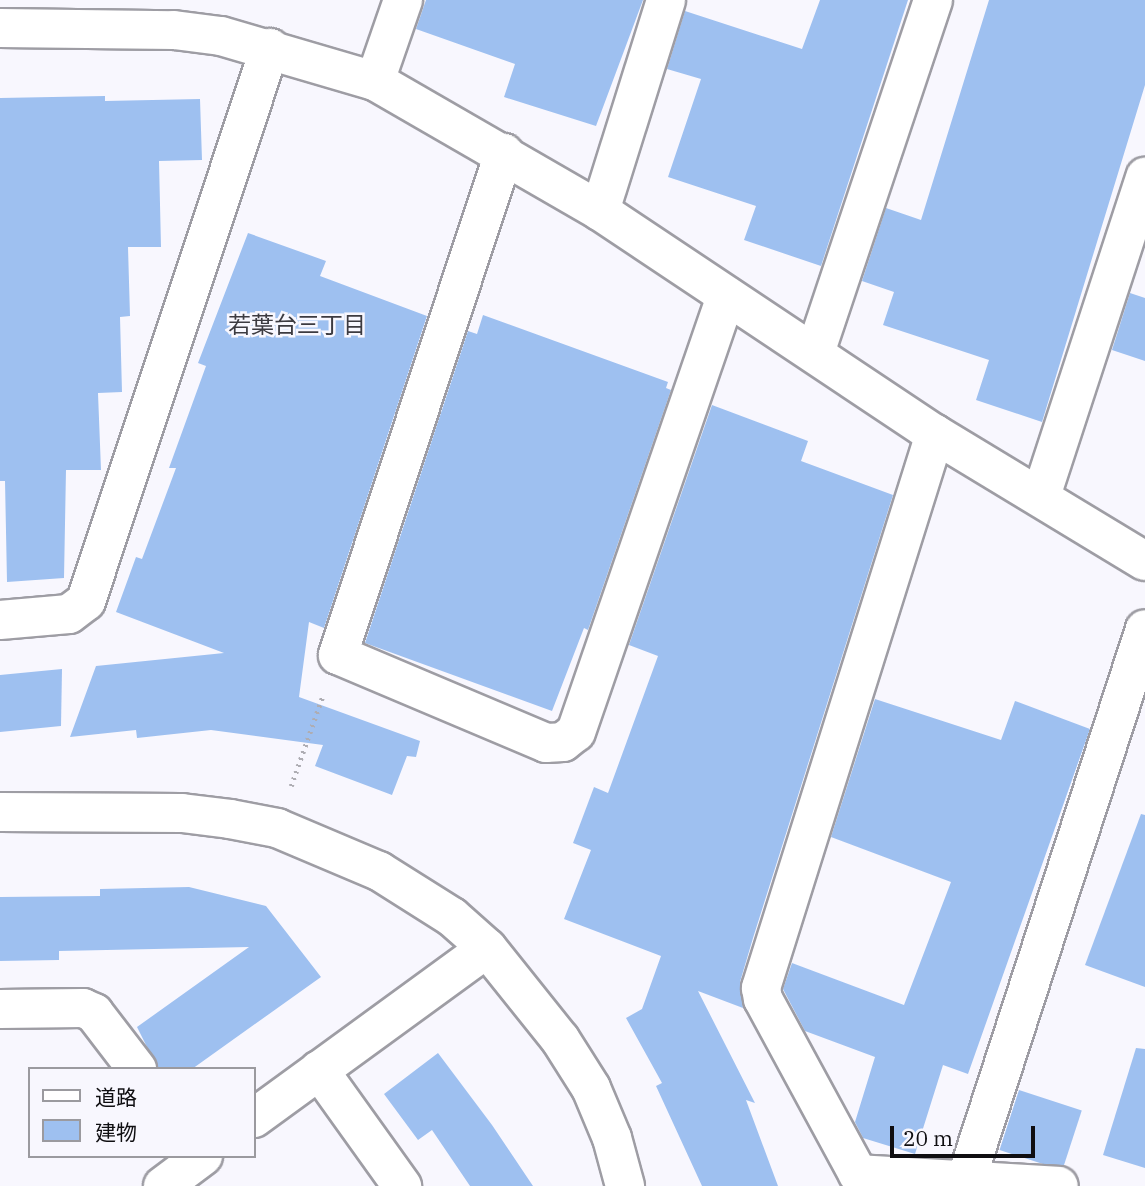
<!DOCTYPE html>
<html>
<head>
<meta charset="utf-8">
<style>
  body { margin:0 }
  #map { position:relative; width:1145px; height:1186px; overflow:hidden; background:#f8f7fe; font-family:"IBM Plex Serif","Noto Sans JP",serif }
  div>[style] { position:absolute }
  .building>* { inset:0; background:#9ec0f0; transform-origin:0 0 }
  .path>* { height:4.5px; margin-top:-2.25px; transform-origin:0; background:repeating-linear-gradient(90deg,#aeadb3 0 2px,transparent 0 7px) }
  .roads { filter:drop-shadow(2px 0 #9e9da4) drop-shadow(-2px 0 #9e9da4) drop-shadow(0 2px #9e9da4) drop-shadow(0 -2px #9e9da4) }
  .minor>* { height:38px; margin:-19px; padding:0 19px; transform-origin:19px; border-radius:19px; background:#fff }
  span { translate:-50% -50%; white-space:nowrap; text-align:center; line-height:1.15; -webkit-text-stroke:5px #f8f7fe; paint-order:stroke }
  .neighbourhood-label { font-size:23px; color:#3c3b41 }
  .legend { position:absolute; left:28px; top:1067px; width:228px; height:91px; box-sizing:border-box; background:#f8f7fe; border:2px solid #9b9a9f; margin:0; padding:9px 12px; list-style:none; font-size:21px; color:#0f0e11 }
  .legend li { display:flex; align-items:center; gap:14px; height:35px }
  .legend b { width:35px; border:2px solid #9b9a9f }
  .scale { position:absolute; left:890px; top:1126px; width:145px; height:32px; box-sizing:border-box; border:4px solid #0f0e11; border-top:0; padding-left:9px; font-size:21px; line-height:24px; white-space:nowrap; color:#0f0e11; -webkit-text-stroke:5px #f8f7fe; paint-order:stroke }
</style>
</head>
<body>
<div id="map">
  <div class="building">
    <div style="clip-path:polygon(426px 0,643px 0,596px 126px,504px 97px,515px 64px,416px 29px)"></div>
    <div style="clip-path:polygon(820px 0,908px 0,821px 266px,744px 240px,756px 206px,668px 177px,701px 79px,667px 69px,685px 11px,802px 49px)"></div>
    <div style="clip-path:polygon(989px 0,1145px 0,1145px 85px,1042px 422px,976px 400px,989px 360px,883px 325px,894px 292px,862px 281px,886px 208px,921px 220px)"></div>
    <div style="clip-path:polygon(105px 96px,105px 101px,200px 99px,202px 160px,159px 161px,161px 247px,128px 247px,130px 316px,120px 317px,122px 392px,98px 393px,101px 470px,66px 470px,64px 578px,7px 582px,5px 481px,0 481px,0 98px)"></div>
    <div style="clip-path:polygon(248px 233px,326px 261px,320px 276px,427px 316px,324px 628px,309px 622px,299px 697px,420px 741px,416px 757px,407px 756px,392px 795px,315px 766px,323px 745px,211px 730px,137px 738px,136px 730px,70px 737px,96px 666px,224px 653px,116px 612px,136px 557px,142px 559px,176px 468px,169px 468px,206px 366px,198px 363px)"></div>
    <div style="clip-path:polygon(1130px 293px,1145px 298px,1145px 361px,1112px 350px)"></div>
    <div style="clip-path:polygon(483px 315px,668px 382px,666px 388px,671px 390px,588px 630px,584px 628px,552px 711px,365px 643px,468px 331px,477px 334px)"></div>
    <div style="clip-path:polygon(712px 405px,808px 441px,801px 461px,893px 495px,753px 938px,740px 982px,743px 1008px,698px 991px,755px 1103px,746px 1100px,778px 1186px,702px 1186px,656px 1086px,662px 1083px,626px 1018px,642px 1009px,661px 956px,564px 919px,591px 850px,573px 843px,594px 787px,608px 793px,658px 656px,629px 645px)"></div>
    <div style="clip-path:polygon(62px 669px,61px 726px,0 732px,0 675px)"></div>
    <div style="clip-path:polygon(875px 699px,1001px 740px,1015px 701px,1090px 729px,968px 1074px,943px 1065px,915px 1154px,863px 1138px,855px 1122px,875px 1057px,805px 1031px,783px 989px,792px 963px,904px 1005px,951px 882px,831px 837px)"></div>
    <div style="clip-path:polygon(1141px 814px,1145px 815px,1145px 987px,1085px 965px)"></div>
    <div style="clip-path:polygon(189px 887px,266px 906px,321px 977px,192px 1069px,158px 1069px,137px 1027px,249px 947px,59px 951px,59px 960px,0 961px,0 897px,100px 896px,100px 889px)"></div>
    <div style="clip-path:polygon(1136px 1048px,1145px 1049px,1145px 1168px,1103px 1155px)"></div>
    <div style="clip-path:polygon(438px 1053px,492px 1125px,533px 1186px,470px 1186px,432px 1130px,418px 1140px,384px 1094px)"></div>
    <div style="left:1019px;top:1090px;width:66px;height:63px;rotate:18deg"></div>
  </div>
  <div class="path">
    <div style="left:291px;top:786px;width:96px;rotate:-70.6deg"></div>
  </div>
  <div class="roads">
    <div class="minor">
      <div style="left:0;top:28px;width:174px;rotate:0.7deg"></div>
      <div style="left:174px;top:30px;width:47px;rotate:7.3deg"></div>
      <div style="left:221px;top:36px;width:160px;rotate:16.3deg"></div>
      <div style="left:375px;top:81px;width:260px;rotate:30deg"></div>
      <div style="left:600px;top:211px;width:402px;rotate:33.7deg"></div>
      <div style="left:935px;top:434px;width:245px;rotate:31.2deg"></div>
      <div style="left:375px;top:81px;width:86px;rotate:-70.9deg"></div>
      <div style="left:504px;top:153px;width:529px;rotate:108.3deg"></div>
      <div style="left:338px;top:655px;width:226px;rotate:22.9deg"></div>
      <div style="left:546px;top:743px;width:17px;rotate:-3deg"></div>
      <div style="left:563px;top:742px;width:16px;rotate:-38deg"></div>
      <div style="left:576px;top:732px;width:461px;rotate:-71deg"></div>
      <div style="left:600px;top:211px;width:221px;rotate:-72.6deg"></div>
      <div style="left:815px;top:353px;width:372px;rotate:-71.5deg"></div>
      <div style="left:935px;top:434px;width:581px;rotate:107.44deg"></div>
      <div style="left:761px;top:988px;width:11px;rotate:80deg"></div>
      <div style="left:763px;top:999px;width:199px;rotate:61.5deg"></div>
      <div style="left:858px;top:1174px;width:201px;rotate:3.4deg"></div>
      <div style="left:1041px;top:496px;width:336px;rotate:-71.9deg"></div>
      <div style="left:0;top:620px;width:69px;rotate:-5deg"></div>
      <div style="left:69px;top:614px;width:21px;rotate:-37deg"></div>
      <div style="left:86px;top:601px;width:583px;rotate:-71.6deg"></div>
      <div style="left:0;top:812px;width:182px;rotate:0.3deg"></div>
      <div style="left:182px;top:813px;width:48px;rotate:7.1deg"></div>
      <div style="left:230px;top:819px;width:48px;rotate:10.8deg"></div>
      <div style="left:277px;top:828px;width:111px;rotate:22.9deg"></div>
      <div style="left:379px;top:871px;width:86px;rotate:32.2deg"></div>
      <div style="left:452px;top:917px;width:47px;rotate:41.5deg"></div>
      <div style="left:487px;top:948px;width:117px;rotate:51.3deg"></div>
      <div style="left:560px;top:1039px;width:58px;rotate:57.7deg"></div>
      <div style="left:591px;top:1088px;width:54px;rotate:67.2deg"></div>
      <div style="left:612px;top:1138px;width:50px;rotate:74.8deg"></div>
      <div style="left:0;top:1009px;width:83px;rotate:-0.7deg"></div>
      <div style="left:83px;top:1008px;width:12px;rotate:24deg"></div>
      <div style="left:94px;top:1013px;width:71px;rotate:52.5deg"></div>
      <div style="left:319px;top:1070px;width:143px;rotate:54.4deg"></div>
      <div style="left:254px;top:1118px;width:288px;rotate:-36.1deg"></div>
      <div style="left:966px;top:1180px;width:579px;rotate:-72deg"></div>
      <div style="left:163px;top:1186px;width:50px;rotate:-36.9deg"></div>
    </div>
  </div>
  <div class="neighbourhood-label">
    <span style="left:297px;top:324px">若葉台三丁目</span>
  </div>
  <ul class="legend">
  <li><b style="height:9px;background:#fff"></b>道路</li>
  <li><b style="height:19px;background:#9ec0f0"></b>建物</li>
  </ul>
  <div class="scale">20 m</div>
</div>
</body>
</html>
